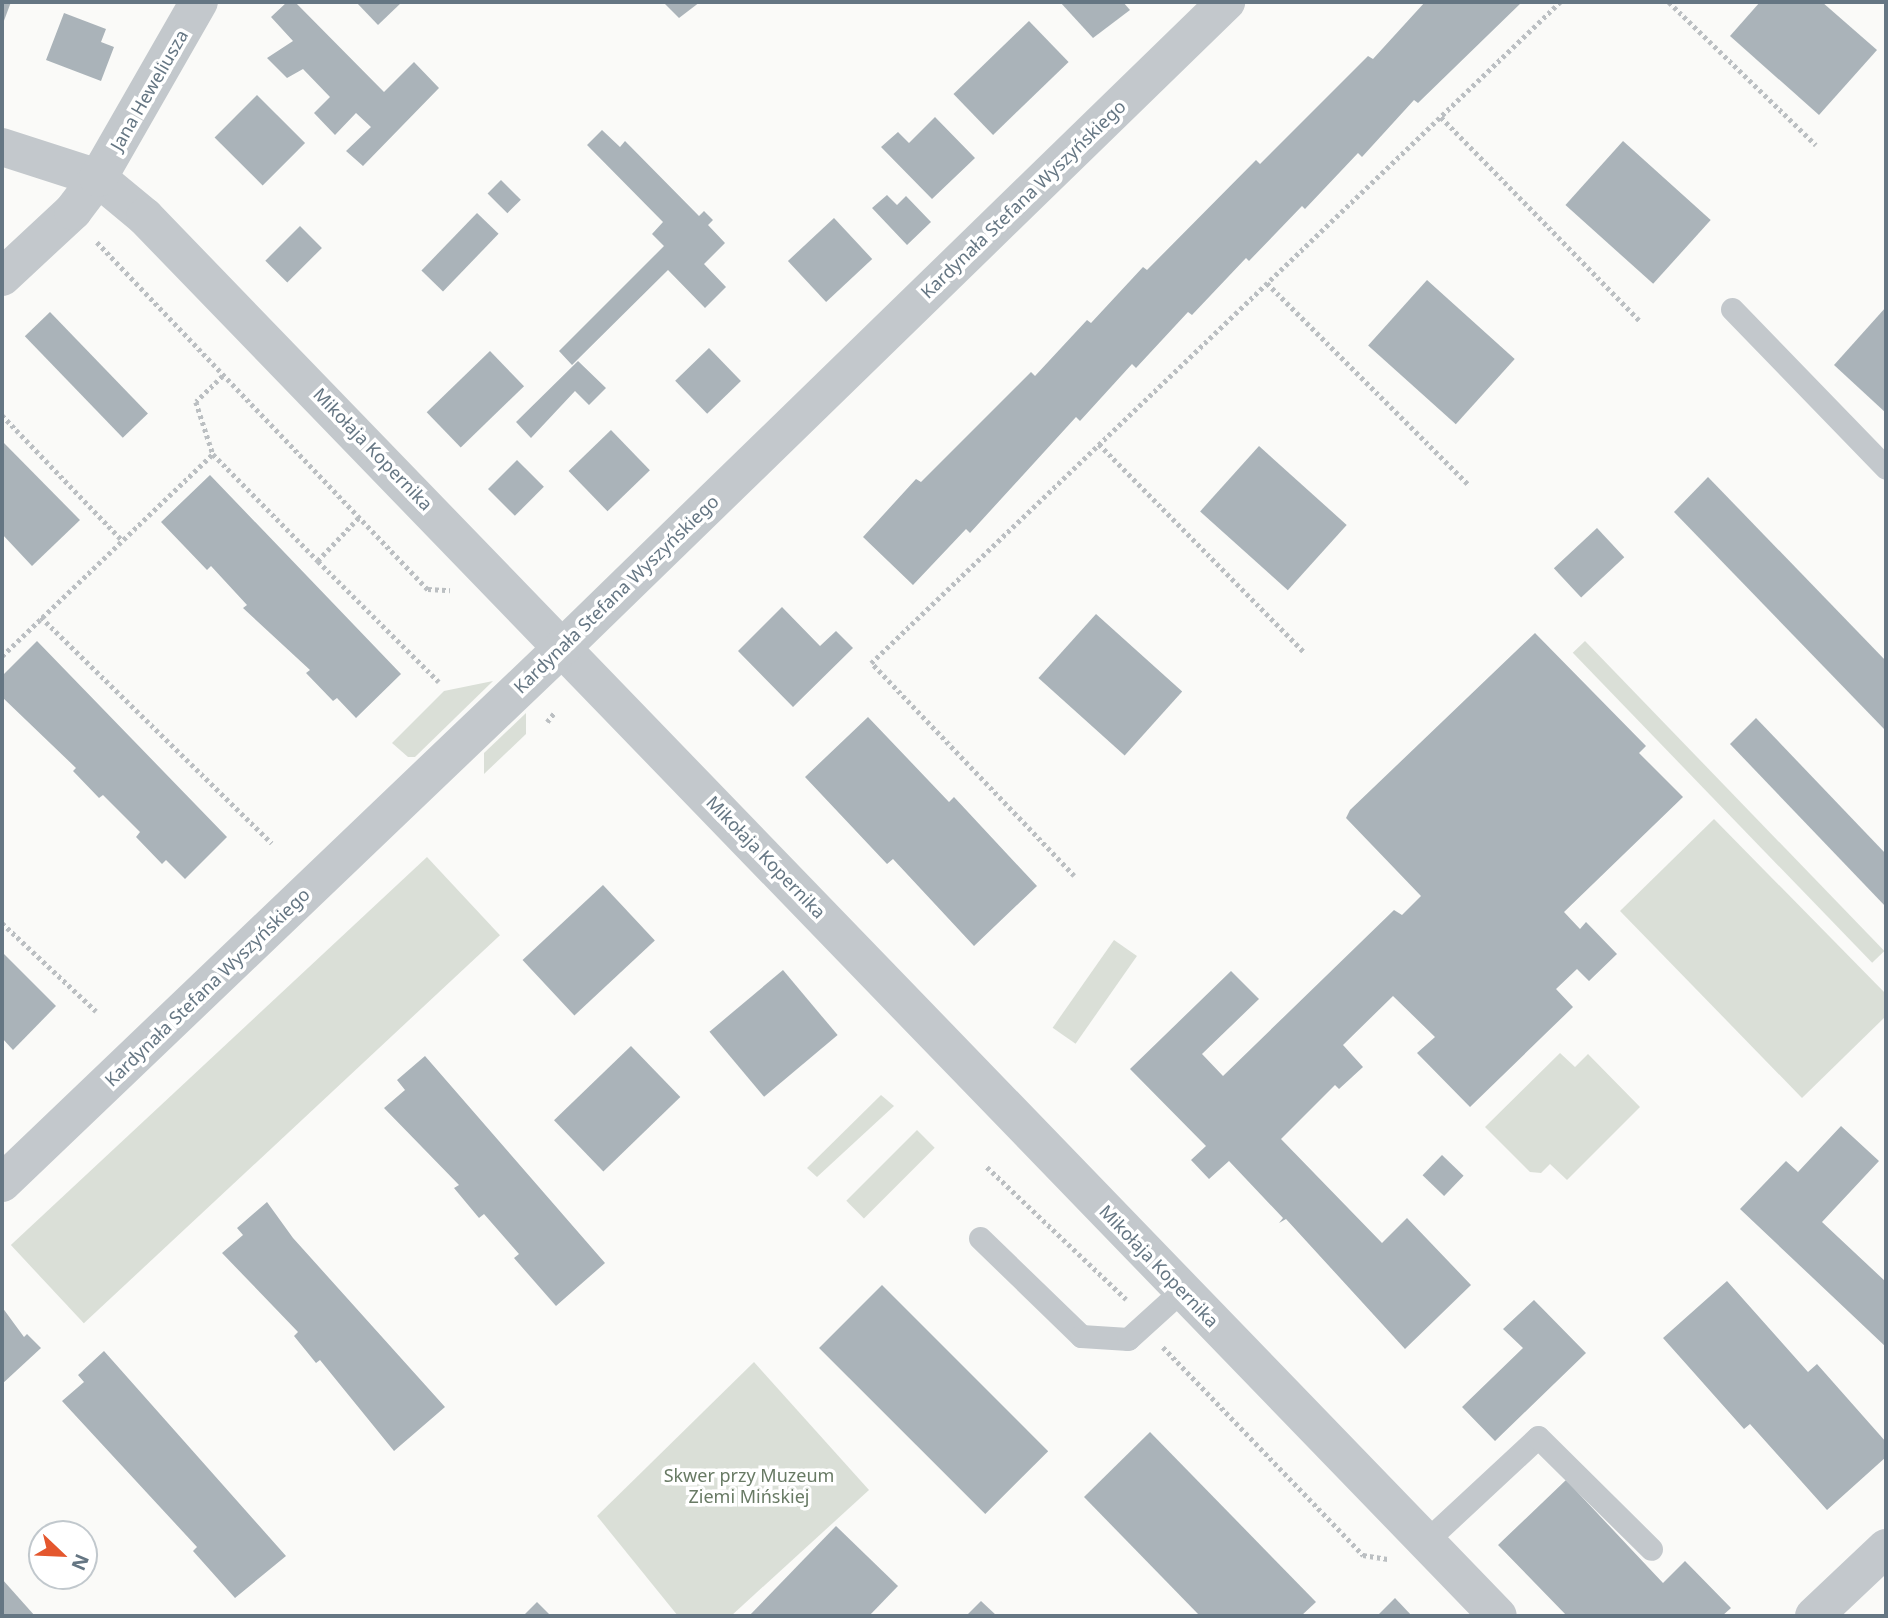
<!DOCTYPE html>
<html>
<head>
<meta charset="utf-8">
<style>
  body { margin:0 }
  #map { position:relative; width:1888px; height:1618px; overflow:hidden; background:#fafaf8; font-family:"Noto Sans",sans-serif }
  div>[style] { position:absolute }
  .green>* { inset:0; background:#dadfd7; transform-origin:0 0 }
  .building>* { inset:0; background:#aab3b9; transform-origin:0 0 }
  .path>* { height:4.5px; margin-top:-2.25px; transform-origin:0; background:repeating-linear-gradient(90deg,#bbbfc2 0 3.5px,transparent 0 7px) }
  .service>* { height:23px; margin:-11.5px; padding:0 11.5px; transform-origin:11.5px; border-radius:11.5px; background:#c3c8cc }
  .minor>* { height:38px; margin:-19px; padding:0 19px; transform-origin:19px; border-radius:19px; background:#c3c8cc }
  span { translate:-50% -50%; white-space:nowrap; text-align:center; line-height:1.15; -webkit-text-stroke:7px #fff; paint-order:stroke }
  .street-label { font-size:18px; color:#657683 }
  .park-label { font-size:18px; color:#687a64 }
  .frame { position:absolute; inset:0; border:4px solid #657683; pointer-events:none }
  .north { position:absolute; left:28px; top:1520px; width:70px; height:70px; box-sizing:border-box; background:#fff; border:2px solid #c1c8cd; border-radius:50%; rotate:113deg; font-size:19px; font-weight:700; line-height:28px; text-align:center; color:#657683 }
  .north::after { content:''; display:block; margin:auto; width:24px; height:32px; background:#e4572e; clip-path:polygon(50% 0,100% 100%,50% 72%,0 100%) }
</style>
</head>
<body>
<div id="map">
  <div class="green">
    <div style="left:1585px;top:641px;width:431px;height:17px;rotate:46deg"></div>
    <div style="clip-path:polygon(493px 681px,415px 757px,408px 757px,392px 743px,444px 691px)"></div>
    <div style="clip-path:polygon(526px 713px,526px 734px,484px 774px,484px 753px)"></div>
    <div style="clip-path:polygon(1714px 819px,1886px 994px,1886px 1016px,1802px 1098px,1620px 911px)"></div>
    <div style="left:427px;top:857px;width:107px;height:569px;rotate:47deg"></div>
    <div style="left:1114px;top:940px;width:28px;height:107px;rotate:35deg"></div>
    <div style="clip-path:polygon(1560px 1053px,1575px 1067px,1588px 1054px,1640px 1107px,1567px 1180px,1550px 1164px,1541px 1173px,1530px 1172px,1485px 1127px)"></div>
    <div style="clip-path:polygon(881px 1095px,894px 1106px,817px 1177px,807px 1168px)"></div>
    <div style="left:917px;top:1130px;width:25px;height:100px;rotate:45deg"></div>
    <div style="clip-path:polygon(754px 1362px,869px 1490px,731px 1616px,678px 1616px,597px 1516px)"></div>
  </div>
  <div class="building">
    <div style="clip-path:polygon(2px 2px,11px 2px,2px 26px)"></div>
    <div style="clip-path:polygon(287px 2px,295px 2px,384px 92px,414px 62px,439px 88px,363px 166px,346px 151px,371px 127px,356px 113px,335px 135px,314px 113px,330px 97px,303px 69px,287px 78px,267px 58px,293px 41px,271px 17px)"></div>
    <div style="clip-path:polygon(356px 2px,402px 2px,378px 25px)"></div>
    <div style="clip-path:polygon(663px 2px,700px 2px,679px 18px)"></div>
    <div style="clip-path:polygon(1060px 2px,1123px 2px,1130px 10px,1093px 38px)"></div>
    <div style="clip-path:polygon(1425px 2px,1522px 2px,1418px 103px,1414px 100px,1362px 157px,1358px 153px,1305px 209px,1302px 206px,1249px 261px,1246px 258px,1192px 315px,1188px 312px,1136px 368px,1132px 364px,1080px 421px,1076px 417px,970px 533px,966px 529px,913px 585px,863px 537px,916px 479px,921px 482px,1031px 372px,1035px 376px,1087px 320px,1091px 323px,1143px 267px,1147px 270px,1256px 160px,1260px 164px,1368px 56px,1373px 59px)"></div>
    <div style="clip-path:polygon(1760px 2px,1822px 2px,1877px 50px,1819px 115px,1730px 36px)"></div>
    <div style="clip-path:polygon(64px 13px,106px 29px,101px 42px,114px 47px,101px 81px,46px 60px)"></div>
    <div style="left:1029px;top:21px;width:57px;height:105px;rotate:46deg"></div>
    <div style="left:257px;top:95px;width:68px;height:60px;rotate:45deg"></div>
    <div style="clip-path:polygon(935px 117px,975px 158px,932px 199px,881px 147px,898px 132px,909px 143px)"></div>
    <div style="clip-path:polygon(602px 130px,620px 147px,625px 141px,699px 216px,704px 211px,713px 220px,708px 225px,725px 243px,704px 264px,726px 287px,705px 308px,668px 270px,572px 365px,559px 351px,664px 246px,652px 234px,663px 222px,587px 145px)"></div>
    <div style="left:1623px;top:141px;width:118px;height:86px;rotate:42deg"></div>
    <div style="left:501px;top:180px;width:28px;height:19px;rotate:45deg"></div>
    <div style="clip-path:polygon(887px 195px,897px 205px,906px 196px,931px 222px,907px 245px,872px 208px)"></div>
    <div style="left:477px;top:213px;width:30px;height:80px;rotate:44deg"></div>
    <div style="left:834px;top:218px;width:56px;height:63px;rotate:47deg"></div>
    <div style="left:300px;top:226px;width:31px;height:49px;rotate:45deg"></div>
    <div style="left:1427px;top:280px;width:118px;height:88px;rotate:42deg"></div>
    <div style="clip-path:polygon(1886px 307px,1886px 413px,1834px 365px)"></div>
    <div style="left:50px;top:312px;width:141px;height:35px;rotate:46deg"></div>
    <div style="left:709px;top:348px;width:46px;height:47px;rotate:46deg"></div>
    <div style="left:490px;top:351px;width:49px;height:88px;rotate:46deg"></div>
    <div style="clip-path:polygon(578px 361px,606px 388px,589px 405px,575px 391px,531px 438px,516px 422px)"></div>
    <div style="left:611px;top:430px;width:56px;height:59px;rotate:46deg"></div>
    <div style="clip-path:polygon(2px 441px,80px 520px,32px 566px,2px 534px)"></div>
    <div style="left:1259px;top:446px;width:118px;height:88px;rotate:42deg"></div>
    <div style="left:517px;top:460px;width:38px;height:41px;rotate:45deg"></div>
    <div style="clip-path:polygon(210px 475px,401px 674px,356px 718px,337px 698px,333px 701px,306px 673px,310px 670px,243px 608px,247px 605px,211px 566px,207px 570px,161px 522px)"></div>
    <div style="clip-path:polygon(1708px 477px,1886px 661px,1886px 731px,1674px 512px)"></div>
    <div style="left:1597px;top:528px;width:40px;height:59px;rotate:47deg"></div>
    <div style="clip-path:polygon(782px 607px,820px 646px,836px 631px,853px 648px,793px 707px,738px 651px)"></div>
    <div style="left:1096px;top:614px;width:116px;height:86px;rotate:42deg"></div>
    <div style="clip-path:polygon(1535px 633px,1646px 746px,1639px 753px,1683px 797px,1564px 912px,1580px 929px,1586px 922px,1617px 954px,1589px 981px,1577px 969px,1556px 989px,1573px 1007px,1470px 1107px,1417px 1053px,1435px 1037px,1393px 996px,1343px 1045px,1363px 1067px,1339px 1089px,1335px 1085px,1281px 1139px,1382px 1243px,1407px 1218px,1471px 1285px,1405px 1349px,1286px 1219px,1279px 1223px,1283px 1218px,1229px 1161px,1209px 1179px,1191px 1160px,1206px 1146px,1130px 1069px,1231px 971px,1259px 999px,1202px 1054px,1223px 1076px,1394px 910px,1402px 915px,1421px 896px,1346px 818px,1350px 810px)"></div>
    <div style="clip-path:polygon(37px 641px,227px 837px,185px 879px,166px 860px,162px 864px,136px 837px,140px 832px,103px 795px,99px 798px,73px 771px,76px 768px,2px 697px,2px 676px)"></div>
    <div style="clip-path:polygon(868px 717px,949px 802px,954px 797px,1037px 886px,974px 946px,893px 859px,887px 864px,805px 777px)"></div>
    <div style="clip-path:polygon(1756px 718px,1886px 854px,1886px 907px,1730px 744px)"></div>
    <div style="left:603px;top:885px;width:76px;height:110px;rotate:47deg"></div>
    <div style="clip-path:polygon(2px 952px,56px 1006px,13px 1050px,2px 1038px)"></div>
    <div style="left:783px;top:970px;width:85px;height:96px;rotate:50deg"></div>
    <div style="left:631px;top:1046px;width:71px;height:107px;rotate:46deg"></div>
    <div style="clip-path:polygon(425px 1056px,605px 1263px,556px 1306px,514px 1258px,519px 1254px,484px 1214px,479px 1218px,454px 1188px,459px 1185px,384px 1108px,405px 1090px,397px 1080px)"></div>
    <div style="clip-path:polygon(1841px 1126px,1879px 1161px,1822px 1222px,1886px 1282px,1886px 1347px,1740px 1209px,1786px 1161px,1798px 1172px)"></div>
    <div style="left:1442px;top:1155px;width:30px;height:28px;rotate:44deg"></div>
    <div style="clip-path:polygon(267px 1202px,293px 1238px,445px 1407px,394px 1451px,320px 1360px,316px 1363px,294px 1336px,298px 1332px,222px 1253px,243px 1235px,237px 1228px)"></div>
    <div style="clip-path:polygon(1727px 1281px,1808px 1372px,1817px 1364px,1886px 1442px,1886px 1457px,1827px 1510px,1750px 1424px,1744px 1429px,1663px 1338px)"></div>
    <div style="left:882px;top:1285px;width:235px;height:89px;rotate:45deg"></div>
    <div style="clip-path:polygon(1534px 1300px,1586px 1353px,1495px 1441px,1462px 1407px,1523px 1348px,1503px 1329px)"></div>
    <div style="clip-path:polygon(2px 1307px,24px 1337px,27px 1334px,41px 1348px,2px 1384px)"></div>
    <div style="clip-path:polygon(104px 1351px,286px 1556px,235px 1598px,193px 1551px,197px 1547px,62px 1401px,84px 1382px,78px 1375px)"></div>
    <div style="clip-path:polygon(1150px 1432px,1316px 1602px,1301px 1616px,1200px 1616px,1084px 1497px)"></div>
    <div style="clip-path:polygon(1566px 1480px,1663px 1583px,1685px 1561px,1731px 1608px,1722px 1616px,1567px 1616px,1498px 1545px)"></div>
    <div style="clip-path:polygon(836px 1526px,898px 1586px,869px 1616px,749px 1616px)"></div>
    <div style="clip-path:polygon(2px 1579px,35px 1616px,2px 1616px)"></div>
    <div style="clip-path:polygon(1395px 1598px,1412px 1616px,1377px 1616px)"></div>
    <div style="clip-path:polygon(981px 1601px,997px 1616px,966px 1616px)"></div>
    <div style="clip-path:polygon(537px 1602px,551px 1616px,523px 1616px)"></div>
  </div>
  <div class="path">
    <div style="left:1669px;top:2px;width:205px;rotate:44.2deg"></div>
    <div style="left:1441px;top:117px;width:284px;rotate:45.7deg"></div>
    <div style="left:97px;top:242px;width:480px;rotate:46.4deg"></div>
    <div style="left:428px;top:589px;width:22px;rotate:3deg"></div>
    <div style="left:1267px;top:283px;width:287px;rotate:45deg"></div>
    <div style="left:223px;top:376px;width:37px;rotate:136deg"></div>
    <div style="left:196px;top:402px;width:55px;rotate:71.9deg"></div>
    <div style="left:213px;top:454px;width:150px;rotate:45.5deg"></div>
    <div style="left:2px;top:415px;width:172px;rotate:46.2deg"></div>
    <div style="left:1099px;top:444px;width:291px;rotate:45.4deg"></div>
    <div style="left:359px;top:518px;width:59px;rotate:133.6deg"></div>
    <div style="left:318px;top:561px;width:171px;rotate:45deg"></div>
    <div style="left:41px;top:617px;width:323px;rotate:44.4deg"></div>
    <div style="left:2px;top:656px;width:292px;rotate:-43.8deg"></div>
    <div style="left:547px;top:722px;width:11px;rotate:-52deg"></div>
    <div style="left:1074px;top:876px;width:294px;rotate:-133.6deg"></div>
    <div style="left:871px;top:663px;width:955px;rotate:-43.81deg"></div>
    <div style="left:2px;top:923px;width:129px;rotate:43.1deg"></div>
    <div style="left:987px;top:1167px;width:192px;rotate:43.5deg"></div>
    <div style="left:1163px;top:1347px;width:289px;rotate:46.1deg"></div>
    <div style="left:1363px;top:1555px;width:25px;rotate:9deg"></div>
  </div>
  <div class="service">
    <div style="left:1732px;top:309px;width:221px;rotate:45.9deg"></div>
    <div style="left:980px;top:1238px;width:141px;rotate:44.1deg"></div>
    <div style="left:1081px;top:1336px;width:47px;rotate:3.7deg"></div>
    <div style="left:1128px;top:1339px;width:73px;rotate:-42.2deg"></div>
    <div style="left:1425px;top:1542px;width:154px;rotate:-42.9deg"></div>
    <div style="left:1538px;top:1437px;width:159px;rotate:44.7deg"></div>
  </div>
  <div class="minor">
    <div style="left:2px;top:147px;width:101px;rotate:17.9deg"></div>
    <div style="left:98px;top:178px;width:61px;rotate:39.7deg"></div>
    <div style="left:145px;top:217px;width:1946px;rotate:45.96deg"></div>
    <div style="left:2px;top:277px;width:97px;rotate:-42.9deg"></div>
    <div style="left:73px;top:211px;width:41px;rotate:-52.9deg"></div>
    <div style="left:98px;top:178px;width:203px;rotate:-60.2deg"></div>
    <div style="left:2px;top:1183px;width:777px;rotate:-43.7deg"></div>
    <div style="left:564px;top:646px;width:924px;rotate:-44.21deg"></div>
    <div style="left:1814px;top:1616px;width:99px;rotate:-43.4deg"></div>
  </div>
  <div class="street-label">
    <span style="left:149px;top:90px;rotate:-60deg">Jana Heweliusza</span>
    <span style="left:1023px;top:199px;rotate:-44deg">Kardynała Stefana Wyszyńskiego</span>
    <span style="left:373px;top:449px;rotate:46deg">Mikołaja Kopernika</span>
    <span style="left:616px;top:594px;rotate:-44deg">Kardynała Stefana Wyszyńskiego</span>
    <span style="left:766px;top:857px;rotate:46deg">Mikołaja Kopernika</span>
    <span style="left:207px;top:987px;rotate:-44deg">Kardynała Stefana Wyszyńskiego</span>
    <span style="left:1159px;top:1266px;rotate:46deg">Mikołaja Kopernika</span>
  </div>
  <div class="park-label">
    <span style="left:749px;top:1486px">Skwer przy Muzeum<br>Ziemi Mińskiej</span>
  </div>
  <div class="frame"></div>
  <div class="north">N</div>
</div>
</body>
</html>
